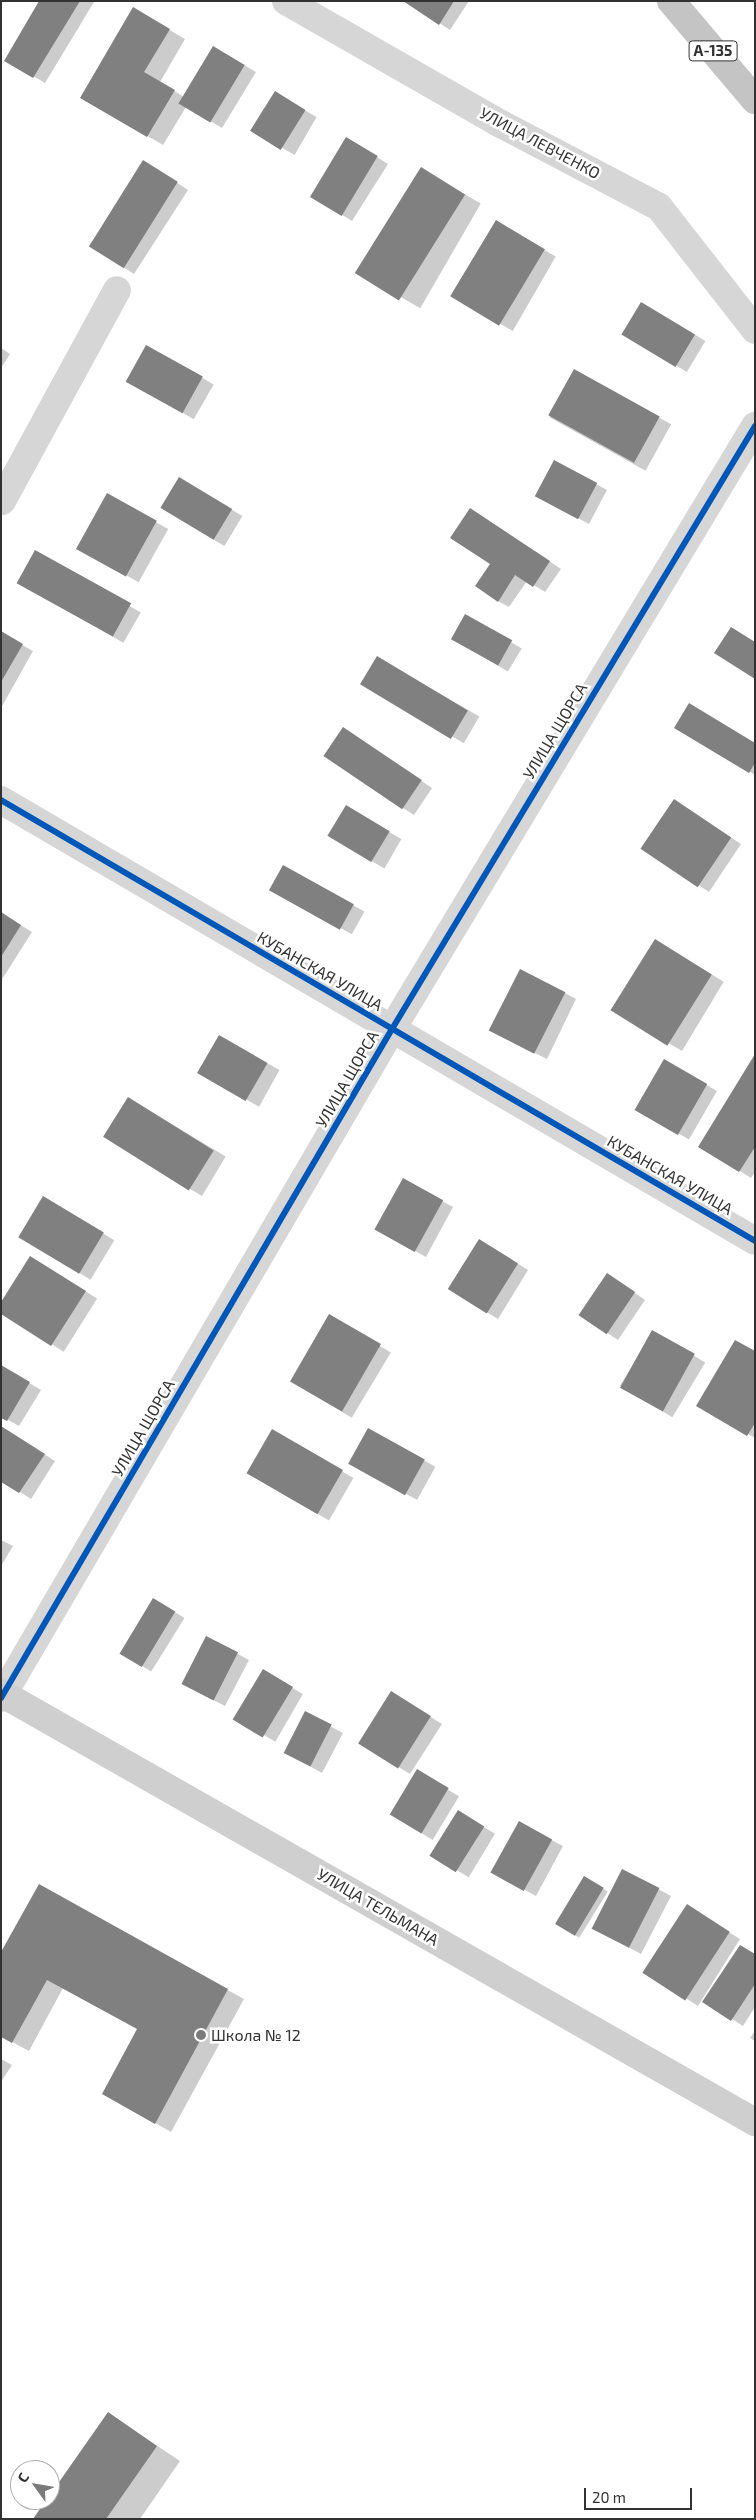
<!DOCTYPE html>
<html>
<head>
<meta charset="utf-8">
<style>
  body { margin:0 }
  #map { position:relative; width:756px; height:2520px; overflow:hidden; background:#fff; font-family:"Exo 2",sans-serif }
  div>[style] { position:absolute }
  .shadow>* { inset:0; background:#0003; transform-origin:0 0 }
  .building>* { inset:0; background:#808080; transform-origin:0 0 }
  .street>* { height:28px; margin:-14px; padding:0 14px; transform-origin:14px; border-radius:14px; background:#d6d6d6 }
  .secondary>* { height:28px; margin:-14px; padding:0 14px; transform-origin:14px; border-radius:14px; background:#cfcfcf }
  .highway>* { height:28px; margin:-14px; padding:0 14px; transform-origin:14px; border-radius:14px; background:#c4c4c4 }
  .cycleway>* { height:6px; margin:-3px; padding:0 3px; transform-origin:3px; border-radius:3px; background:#0057b8 }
  .dots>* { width:14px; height:14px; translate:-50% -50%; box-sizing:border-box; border:2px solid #fff; border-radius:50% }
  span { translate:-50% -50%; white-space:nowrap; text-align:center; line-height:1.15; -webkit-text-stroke:5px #fff; paint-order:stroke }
  .shield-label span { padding:1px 4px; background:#fff; border:1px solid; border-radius:4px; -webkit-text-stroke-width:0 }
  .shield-label { font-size:15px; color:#323232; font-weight:700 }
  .street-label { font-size:16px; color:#323232 }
  .poi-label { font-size:16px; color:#323232 }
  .left { translate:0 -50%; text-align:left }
  .frame { position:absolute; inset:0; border:2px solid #323232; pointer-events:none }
  .north { position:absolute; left:10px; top:2460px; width:50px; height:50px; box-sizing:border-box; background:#fff; border:1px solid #adadad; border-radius:50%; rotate:302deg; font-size:14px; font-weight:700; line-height:20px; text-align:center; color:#323232 }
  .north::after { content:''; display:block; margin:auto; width:18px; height:22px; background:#7a7a7a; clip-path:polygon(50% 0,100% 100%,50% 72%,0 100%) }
  .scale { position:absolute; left:584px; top:2488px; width:108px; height:22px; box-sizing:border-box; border:2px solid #323232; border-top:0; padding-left:6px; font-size:15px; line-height:18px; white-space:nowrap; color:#323232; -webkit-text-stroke:4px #fff; paint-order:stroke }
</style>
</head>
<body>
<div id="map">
  <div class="shadow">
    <div style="clip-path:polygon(41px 1px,94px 2px,45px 83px,6px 60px)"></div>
    <div style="clip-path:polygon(406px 1px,469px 1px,450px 30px)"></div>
    <div style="clip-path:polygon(134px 9px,185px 39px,160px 82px,184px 97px,213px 47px,256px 72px,222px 128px,186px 107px,163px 145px,81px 97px)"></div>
    <div style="left:275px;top:93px;width:48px;height:44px;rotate:30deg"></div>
    <div style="clip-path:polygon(358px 145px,388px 164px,352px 221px,311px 196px)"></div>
    <div style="clip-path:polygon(155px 168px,188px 190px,134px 274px,89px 245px)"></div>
    <div style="left:421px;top:169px;width:69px;height:121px;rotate:30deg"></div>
    <div style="left:496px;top:222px;width:69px;height:86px;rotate:30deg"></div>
    <div style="left:642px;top:303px;width:74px;height:36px;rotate:31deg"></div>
    <div style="left:147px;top:346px;width:77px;height:40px;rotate:30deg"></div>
    <div style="clip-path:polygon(1px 348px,10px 354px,1px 368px)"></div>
    <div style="left:575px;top:371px;width:110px;height:53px;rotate:29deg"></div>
    <div style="left:179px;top:478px;width:74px;height:35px;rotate:31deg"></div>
    <div style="clip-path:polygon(596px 484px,607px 490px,589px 524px,548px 502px)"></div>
    <div style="left:107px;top:495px;width:70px;height:61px;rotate:29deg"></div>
    <div style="clip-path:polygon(471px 509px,561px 569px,545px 592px,527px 581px,509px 607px,498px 601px,491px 564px)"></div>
    <div style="left:36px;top:552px;width:121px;height:35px;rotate:30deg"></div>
    <div style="left:466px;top:615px;width:65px;height:27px;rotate:31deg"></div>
    <div style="clip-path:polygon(1px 633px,33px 651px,1px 708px)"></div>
    <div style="left:378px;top:658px;width:117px;height:31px;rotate:30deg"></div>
    <div style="clip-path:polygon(675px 727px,755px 744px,755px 775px)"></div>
    <div style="clip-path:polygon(355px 736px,432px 788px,414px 815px,403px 808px)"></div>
    <div style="left:346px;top:807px;width:64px;height:34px;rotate:30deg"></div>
    <div style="clip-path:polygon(685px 807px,741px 844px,709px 892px,642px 848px)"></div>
    <div style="left:284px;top:867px;width:92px;height:26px;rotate:29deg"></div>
    <div style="clip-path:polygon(1px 913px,32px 932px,1px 981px)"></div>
    <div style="left:656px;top:941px;width:79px;height:81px;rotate:31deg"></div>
    <div style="clip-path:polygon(565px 993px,576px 999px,547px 1059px,502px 1037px)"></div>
    <div style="left:220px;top:1037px;width:68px;height:42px;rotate:29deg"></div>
    <div style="clip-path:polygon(755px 1057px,755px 1172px,751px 1178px,700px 1146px)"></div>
    <div style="left:665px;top:1061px;width:60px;height:56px;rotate:30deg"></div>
    <div style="left:140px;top:1105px;width:100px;height:46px;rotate:31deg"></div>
    <div style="left:44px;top:1198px;width:82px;height:46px;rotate:31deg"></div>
    <div style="clip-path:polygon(442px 1201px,453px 1207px,426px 1257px,376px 1229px)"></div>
    <div style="clip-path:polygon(491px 1247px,528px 1270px,498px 1319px,449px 1289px)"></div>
    <div style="left:42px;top:1264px;width:65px;height:63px;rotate:32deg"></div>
    <div style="clip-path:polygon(618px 1281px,645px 1300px,618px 1340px,580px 1315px)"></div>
    <div style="left:330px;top:1316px;width:71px;height:76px;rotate:31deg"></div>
    <div style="left:653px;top:1331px;width:61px;height:64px;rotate:31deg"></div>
    <div style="clip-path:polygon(755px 1352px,755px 1438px,698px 1405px)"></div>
    <div style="clip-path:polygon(1px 1366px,41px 1390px,19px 1426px,1px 1416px)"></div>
    <div style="clip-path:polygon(1px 1427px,55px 1461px,31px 1499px,1px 1480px)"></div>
    <div style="left:369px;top:1430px;width:76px;height:38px;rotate:29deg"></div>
    <div style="left:272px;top:1431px;width:94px;height:49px;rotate:30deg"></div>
    <div style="clip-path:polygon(1px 1540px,13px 1546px,1px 1566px)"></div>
    <div style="left:154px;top:1599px;width:36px;height:63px;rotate:32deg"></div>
    <div style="clip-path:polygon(207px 1637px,249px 1660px,225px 1706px,194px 1690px)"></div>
    <div style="left:263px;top:1671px;width:46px;height:55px;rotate:30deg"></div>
    <div style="clip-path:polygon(402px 1699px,442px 1724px,410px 1774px,359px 1743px)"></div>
    <div style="clip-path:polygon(305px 1713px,343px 1733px,322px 1773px,295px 1758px)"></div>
    <div style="left:417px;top:1771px;width:49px;height:51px;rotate:31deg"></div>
    <div style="left:459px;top:1812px;width:42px;height:51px;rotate:31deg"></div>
    <div style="clip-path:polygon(519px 1823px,563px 1846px,536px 1896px,505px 1879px)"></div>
    <div style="clip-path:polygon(623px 1870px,671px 1896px,641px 1954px,604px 1934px)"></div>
    <div style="left:584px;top:1877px;width:28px;height:54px;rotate:32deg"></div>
    <div style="clip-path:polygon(40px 1886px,244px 1999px,171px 2132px,120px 2103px,139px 2029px,63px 1988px,29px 2051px,1px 2036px)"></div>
    <div style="clip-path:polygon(698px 1913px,740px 1939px,698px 2006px,645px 1972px)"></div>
    <div style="clip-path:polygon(755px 1955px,755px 2007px,743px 2026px,732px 2019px)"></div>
    <div style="clip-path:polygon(755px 2031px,755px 2041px,750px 2038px)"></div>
    <div style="clip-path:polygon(1px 2059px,12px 2065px,1px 2082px)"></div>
    <div style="clip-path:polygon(108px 2413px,180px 2461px,140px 2519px,35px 2519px)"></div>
  </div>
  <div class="building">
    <div style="clip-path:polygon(39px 1px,80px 1px,33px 78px,4px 61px)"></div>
    <div style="clip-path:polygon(403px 1px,454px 1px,439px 25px)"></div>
    <div style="clip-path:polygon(133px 7px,170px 29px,144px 72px,175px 90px,147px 137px,80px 98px)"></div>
    <div style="left:213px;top:46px;width:37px;height:67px;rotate:31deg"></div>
    <div style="left:275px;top:91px;width:36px;height:47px;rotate:32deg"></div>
    <div style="left:346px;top:137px;width:37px;height:70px;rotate:31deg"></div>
    <div style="left:143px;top:160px;width:41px;height:102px;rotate:32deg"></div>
    <div style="left:421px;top:167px;width:52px;height:125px;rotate:32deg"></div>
    <div style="left:496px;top:220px;width:57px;height:89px;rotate:31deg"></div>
    <div style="left:641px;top:302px;width:63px;height:38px;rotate:31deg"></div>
    <div style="left:146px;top:345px;width:65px;height:42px;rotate:29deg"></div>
    <div style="left:574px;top:369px;width:98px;height:53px;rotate:29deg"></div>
    <div style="left:554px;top:460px;width:49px;height:41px;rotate:28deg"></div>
    <div style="left:179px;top:477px;width:62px;height:36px;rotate:31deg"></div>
    <div style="left:107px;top:493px;width:57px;height:64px;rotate:29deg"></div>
    <div style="clip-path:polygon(470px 508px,550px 561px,533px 587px,515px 575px,498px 602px,475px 586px,490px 564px,450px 538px)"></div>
    <div style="left:35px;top:550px;width:110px;height:38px;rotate:29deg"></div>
    <div style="left:465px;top:614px;width:54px;height:29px;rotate:29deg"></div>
    <div style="clip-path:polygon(731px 627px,755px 642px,755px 679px,714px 653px)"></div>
    <div style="clip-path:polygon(1px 631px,23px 644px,1px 682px)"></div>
    <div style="left:377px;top:656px;width:106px;height:33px;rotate:31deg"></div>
    <div style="clip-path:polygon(689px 703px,755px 743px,755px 763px,749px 773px,674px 728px)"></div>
    <div style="left:343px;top:727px;width:95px;height:35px;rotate:34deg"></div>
    <div style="left:674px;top:799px;width:69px;height:60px;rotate:34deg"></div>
    <div style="left:346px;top:805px;width:51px;height:36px;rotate:31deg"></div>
    <div style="left:283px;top:865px;width:81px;height:29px;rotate:29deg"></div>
    <div style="clip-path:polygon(1px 912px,21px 925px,1px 957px)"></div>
    <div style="left:655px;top:939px;width:67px;height:84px;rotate:32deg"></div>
    <div style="left:520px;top:969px;width:51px;height:69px;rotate:27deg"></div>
    <div style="left:219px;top:1035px;width:56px;height:44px;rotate:30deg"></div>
    <div style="clip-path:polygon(755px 1054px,755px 1147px,739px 1172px,698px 1147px)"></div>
    <div style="left:664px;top:1059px;width:50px;height:59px;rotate:30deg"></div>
    <div style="left:128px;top:1097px;width:101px;height:47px;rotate:32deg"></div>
    <div style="left:403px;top:1178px;width:46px;height:59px;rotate:29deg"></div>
    <div style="left:43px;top:1196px;width:71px;height:48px;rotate:31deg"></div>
    <div style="left:479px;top:1239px;width:46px;height:59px;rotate:32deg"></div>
    <div style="clip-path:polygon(30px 1256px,86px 1291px,51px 1346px,1px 1314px,1px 1302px)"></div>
    <div style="left:607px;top:1273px;width:34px;height:51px;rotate:34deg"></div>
    <div style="left:329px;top:1314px;width:60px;height:78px;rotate:30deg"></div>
    <div style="left:652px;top:1330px;width:49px;height:66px;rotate:29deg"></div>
    <div style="clip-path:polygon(735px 1340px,755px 1351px,755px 1423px,747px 1436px,696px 1406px)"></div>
    <div style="clip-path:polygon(1px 1365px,30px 1382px,7px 1421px,1px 1418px)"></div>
    <div style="clip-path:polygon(1px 1426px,45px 1454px,19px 1493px,1px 1482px)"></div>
    <div style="left:368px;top:1428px;width:65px;height:41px;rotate:29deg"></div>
    <div style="left:272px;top:1429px;width:82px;height:51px;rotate:30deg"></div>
    <div style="left:153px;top:1598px;width:26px;height:65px;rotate:31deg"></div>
    <div style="left:206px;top:1636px;width:36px;height:54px;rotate:27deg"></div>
    <div style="left:263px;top:1669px;width:35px;height:59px;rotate:31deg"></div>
    <div style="left:391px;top:1691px;width:47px;height:62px;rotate:32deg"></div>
    <div style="left:305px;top:1711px;width:30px;height:47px;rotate:27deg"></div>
    <div style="left:417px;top:1769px;width:37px;height:53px;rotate:31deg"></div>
    <div style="left:458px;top:1810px;width:31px;height:54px;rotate:32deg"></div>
    <div style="left:519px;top:1821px;width:38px;height:59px;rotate:29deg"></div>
    <div style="left:622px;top:1869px;width:42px;height:67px;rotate:27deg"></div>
    <div style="left:584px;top:1876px;width:23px;height:56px;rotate:31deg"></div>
    <div style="clip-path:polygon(39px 1884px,228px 1989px,155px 2124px,102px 2094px,137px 2029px,47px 1980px,12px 2043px,1px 2037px,1px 1952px)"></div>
    <div style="left:687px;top:1904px;width:51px;height:82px;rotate:33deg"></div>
    <div style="clip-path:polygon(740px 1945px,755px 1954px,755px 1984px,731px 2021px,702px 2002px)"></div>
    <div style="clip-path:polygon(108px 2412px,157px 2446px,106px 2519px,33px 2519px,46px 2500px,50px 2500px,50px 2495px)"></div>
  </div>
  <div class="street">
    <div style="left:286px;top:1px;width:248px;rotate:29.8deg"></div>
    <div style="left:501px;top:124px;width:178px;rotate:27.7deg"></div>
    <div style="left:659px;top:207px;width:156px;rotate:52deg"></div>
    <div style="left:2px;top:501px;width:240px;rotate:-61.4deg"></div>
    <div style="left:1px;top:800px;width:873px;rotate:30.32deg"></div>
    <div style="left:1px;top:1698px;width:775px;rotate:-59.7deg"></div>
    <div style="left:392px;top:1029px;width:704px;rotate:-58.95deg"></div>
  </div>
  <div class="secondary">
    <div style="left:1px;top:1693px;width:868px;rotate:29.64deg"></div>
  </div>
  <div class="highway">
    <div style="left:671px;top:1px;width:130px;rotate:49.7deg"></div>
  </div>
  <div class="cycleway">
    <div style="left:1px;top:800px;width:873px;rotate:30.32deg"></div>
    <div style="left:1px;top:1698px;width:775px;rotate:-59.7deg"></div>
    <div style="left:392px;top:1029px;width:704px;rotate:-58.95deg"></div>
  </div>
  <div class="dots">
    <div style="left:201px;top:2035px;background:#7a7a7a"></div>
  </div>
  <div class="shield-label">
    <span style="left:713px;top:51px">А-135</span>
  </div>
  <div class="street-label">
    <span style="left:540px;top:143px;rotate:28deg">УЛИЦА ЛЕВЧЕНКО</span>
    <span style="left:555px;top:731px;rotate:-59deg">УЛИЦА ЩОРСА</span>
    <span style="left:320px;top:971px;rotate:30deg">КУБАНСКАЯ УЛИЦА</span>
    <span style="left:347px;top:1079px;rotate:-60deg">УЛИЦА ЩОРСА</span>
    <span style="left:670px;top:1175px;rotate:30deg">КУБАНСКАЯ УЛИЦА</span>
    <span style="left:143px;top:1428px;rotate:-60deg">УЛИЦА ЩОРСА</span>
    <span style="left:378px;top:1907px;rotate:30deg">УЛИЦА ТЕЛЬМАНА</span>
  </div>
  <div class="poi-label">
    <span class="left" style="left:211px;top:2035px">Школа № 12</span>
  </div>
  <div class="frame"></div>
  <div class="north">С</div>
  <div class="scale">20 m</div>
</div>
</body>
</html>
